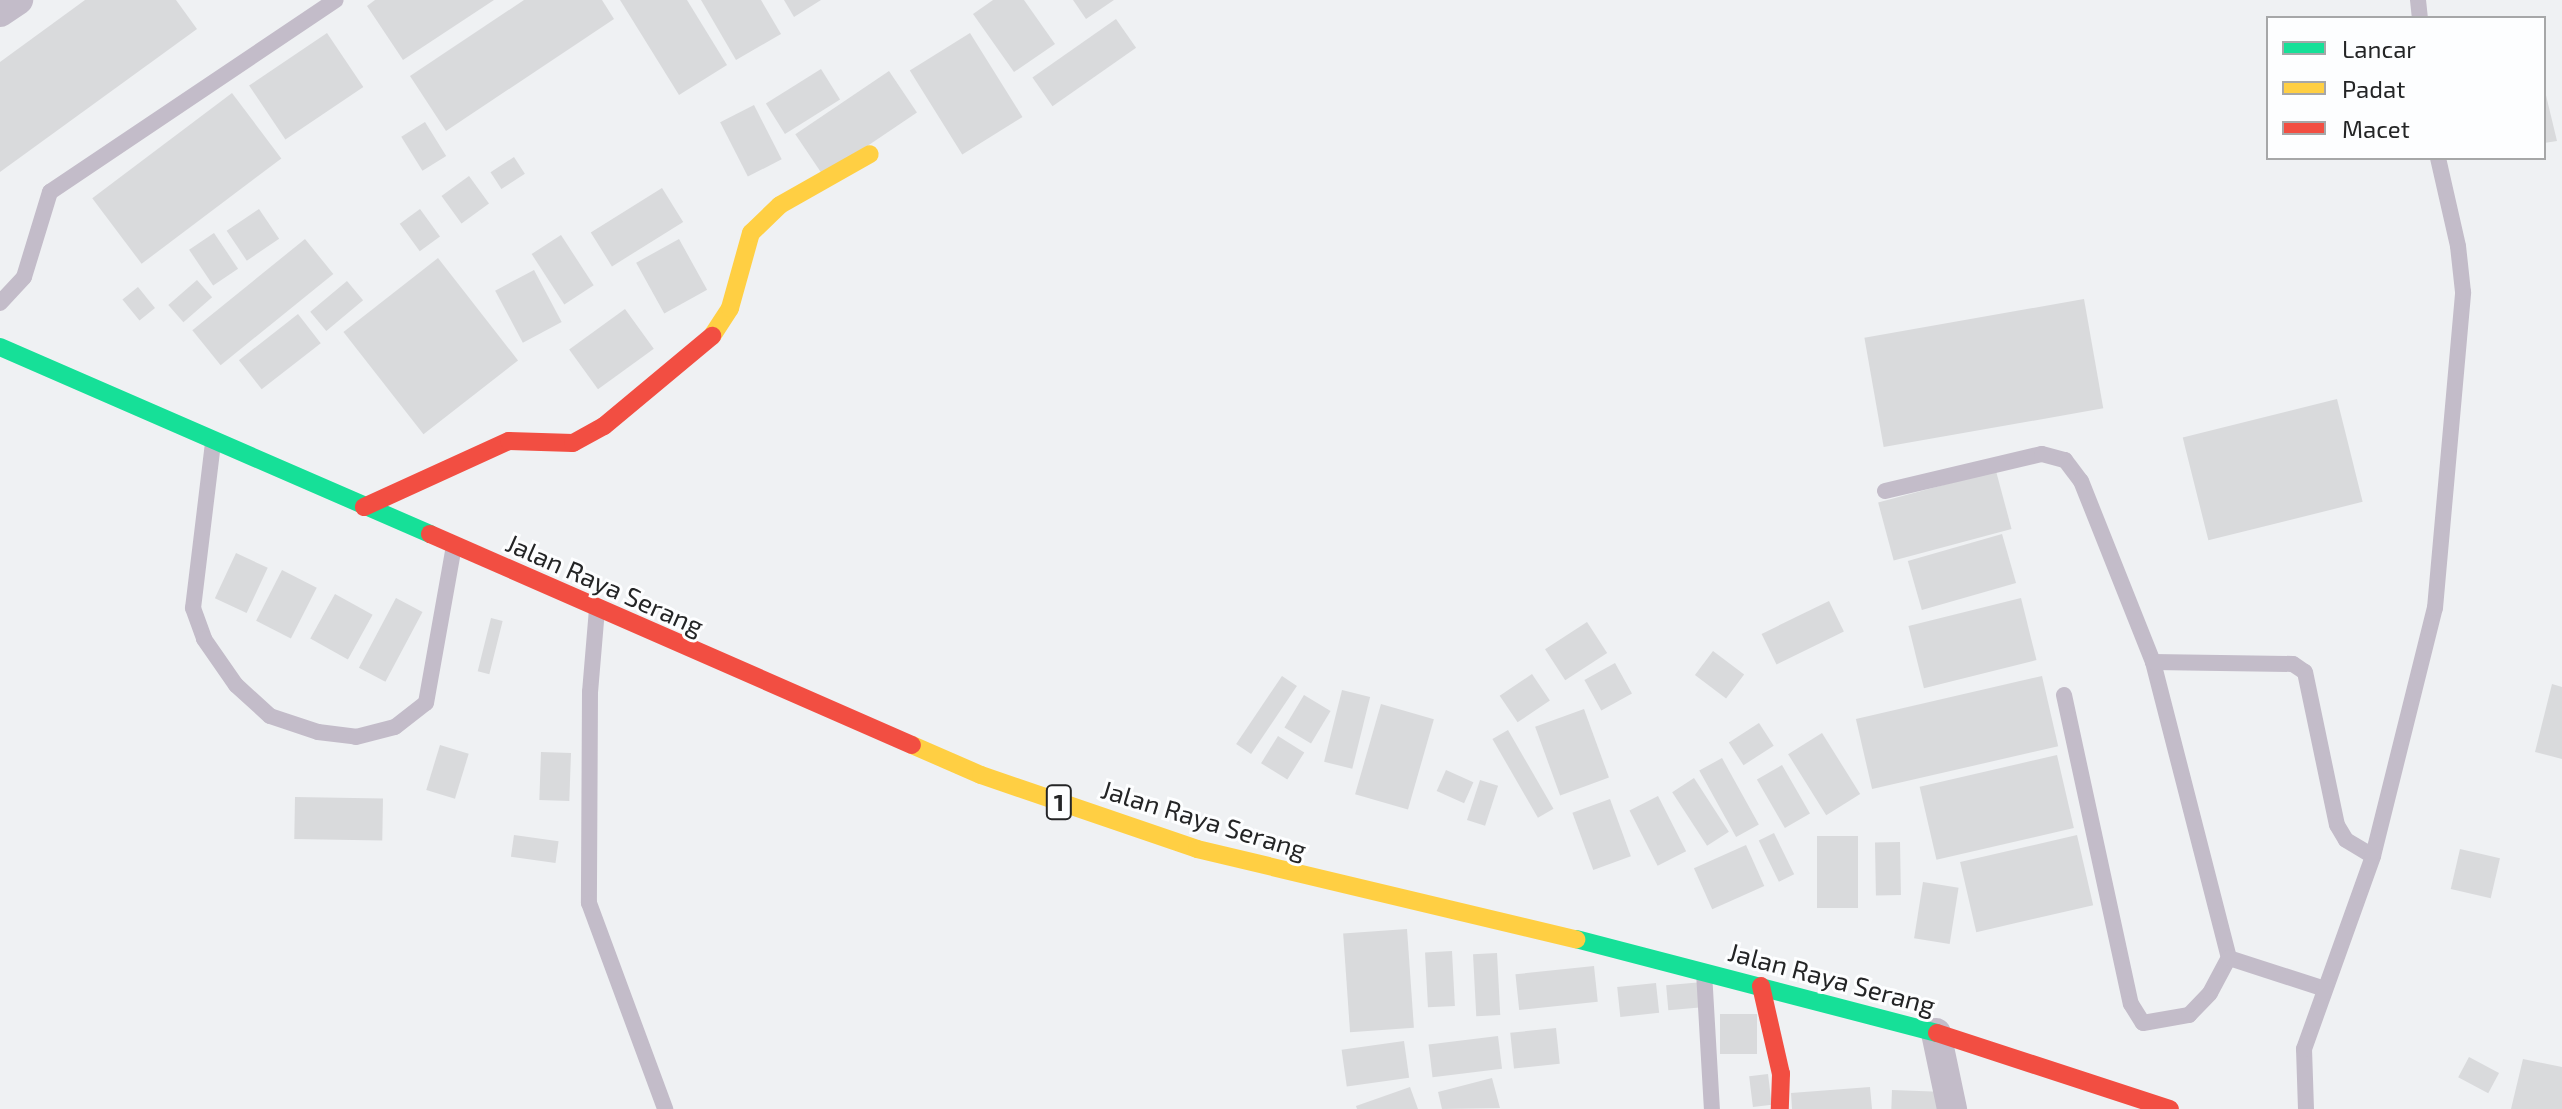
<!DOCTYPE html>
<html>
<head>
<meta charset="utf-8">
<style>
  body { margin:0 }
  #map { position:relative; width:2562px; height:1109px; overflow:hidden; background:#eff1f3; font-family:"Exo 2",sans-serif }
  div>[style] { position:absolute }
  .building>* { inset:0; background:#d9dadc; transform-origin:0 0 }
  .lane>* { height:16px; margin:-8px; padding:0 8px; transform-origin:8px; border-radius:8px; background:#c3bcc9 }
  .street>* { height:30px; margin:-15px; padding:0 15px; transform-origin:15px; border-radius:15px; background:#c3bcc9 }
  .fast>* { height:18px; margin:-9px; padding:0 9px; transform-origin:9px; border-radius:9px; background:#16e098 }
  .slow>* { height:18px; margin:-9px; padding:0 9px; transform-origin:9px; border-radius:9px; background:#ffcf43 }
  .jam>* { height:18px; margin:-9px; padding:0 9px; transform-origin:9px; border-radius:9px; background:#f24e42 }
  span { translate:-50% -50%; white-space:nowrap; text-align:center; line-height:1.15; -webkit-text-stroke:6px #fdfeff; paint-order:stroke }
  .shield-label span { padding:2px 6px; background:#fdfeff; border:2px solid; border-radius:6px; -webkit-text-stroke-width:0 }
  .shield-label { font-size:24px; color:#242526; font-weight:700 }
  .street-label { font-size:26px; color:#242526 }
  .legend { position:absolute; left:2266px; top:16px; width:280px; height:144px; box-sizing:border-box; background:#fdfeff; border:2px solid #a6a7a8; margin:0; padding:10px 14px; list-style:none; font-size:24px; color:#242526 }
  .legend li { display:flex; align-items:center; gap:16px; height:40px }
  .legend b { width:40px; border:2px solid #a6a7a8 }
</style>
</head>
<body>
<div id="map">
  <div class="building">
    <div style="clip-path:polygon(85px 0,176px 0,197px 29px,0 172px,0 62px)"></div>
    <div style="clip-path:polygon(375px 0,494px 0,403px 60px,367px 6px)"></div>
    <div style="clip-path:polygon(524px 0,602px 0,614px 19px,446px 131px,410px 76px)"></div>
    <div style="clip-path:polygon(620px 0,687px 0,727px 65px,679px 95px)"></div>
    <div style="clip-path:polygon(701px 0,761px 0,781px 34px,736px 60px)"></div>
    <div style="clip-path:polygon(784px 0,821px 0,794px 17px)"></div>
    <div style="clip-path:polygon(993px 0,1024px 0,1055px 44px,1014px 72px,973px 14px)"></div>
    <div style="clip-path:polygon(1073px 0,1114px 0,1086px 19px)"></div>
    <div style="left:1116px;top:19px;width:35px;height:102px;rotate:55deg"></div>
    <div style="left:327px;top:33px;width:65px;height:94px;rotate:56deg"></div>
    <div style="left:970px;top:33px;width:99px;height:71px;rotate:58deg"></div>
    <div style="left:821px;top:69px;width:36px;height:65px;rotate:58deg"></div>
    <div style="left:889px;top:71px;width:50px;height:113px;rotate:56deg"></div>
    <div style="clip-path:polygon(2544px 87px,2557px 141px,2544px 143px)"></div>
    <div style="left:232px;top:93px;width:82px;height:175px;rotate:53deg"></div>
    <div style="left:754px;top:105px;width:61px;height:38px;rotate:63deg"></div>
    <div style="left:425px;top:122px;width:40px;height:28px;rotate:58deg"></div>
    <div style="left:514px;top:157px;width:20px;height:28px;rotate:57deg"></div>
    <div style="left:469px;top:176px;width:34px;height:34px;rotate:54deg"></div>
    <div style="left:662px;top:188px;width:40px;height:84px;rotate:58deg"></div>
    <div style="left:259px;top:209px;width:36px;height:39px;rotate:56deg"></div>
    <div style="left:420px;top:209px;width:34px;height:25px;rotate:54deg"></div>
    <div style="left:214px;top:233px;width:43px;height:30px;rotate:56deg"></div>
    <div style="left:561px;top:235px;width:60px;height:35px;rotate:57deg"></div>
    <div style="left:305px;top:239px;width:45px;height:145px;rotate:51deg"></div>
    <div style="left:679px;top:239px;width:58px;height:49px;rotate:61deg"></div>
    <div style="left:438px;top:258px;width:130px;height:120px;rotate:52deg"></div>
    <div style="left:534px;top:270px;width:59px;height:44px;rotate:62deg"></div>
    <div style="left:197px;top:280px;width:23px;height:38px;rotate:49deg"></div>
    <div style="left:347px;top:281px;width:25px;height:48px;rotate:50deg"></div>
    <div style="left:138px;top:287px;width:27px;height:20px;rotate:51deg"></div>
    <div style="left:2084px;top:299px;width:111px;height:223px;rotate:80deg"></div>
    <div style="left:625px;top:309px;width:49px;height:69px;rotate:54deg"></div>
    <div style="left:298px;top:314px;width:37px;height:75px;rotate:52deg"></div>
    <div style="left:2337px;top:399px;width:106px;height:159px;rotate:76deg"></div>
    <div style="left:1996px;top:471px;width:60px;height:122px;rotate:75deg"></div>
    <div style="left:2002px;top:534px;width:51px;height:98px;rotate:74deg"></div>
    <div style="left:236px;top:553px;width:35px;height:50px;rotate:25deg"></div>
    <div style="left:282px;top:570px;width:39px;height:57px;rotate:27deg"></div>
    <div style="left:335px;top:594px;width:43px;height:51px;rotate:29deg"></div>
    <div style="left:396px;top:598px;width:30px;height:79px;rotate:28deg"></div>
    <div style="left:2021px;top:598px;width:64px;height:116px;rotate:76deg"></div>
    <div style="left:1829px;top:601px;width:34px;height:75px;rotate:64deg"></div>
    <div style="left:491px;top:618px;width:12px;height:55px;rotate:14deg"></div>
    <div style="left:1587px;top:622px;width:37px;height:50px;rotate:57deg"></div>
    <div style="left:1713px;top:651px;width:39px;height:30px;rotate:37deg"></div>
    <div style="left:1615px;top:663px;width:35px;height:35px;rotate:61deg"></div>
    <div style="left:1532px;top:674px;width:32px;height:39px;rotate:56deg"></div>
    <div style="left:1282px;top:676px;width:18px;height:82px;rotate:34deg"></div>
    <div style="left:2042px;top:676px;width:72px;height:191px;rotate:77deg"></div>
    <div style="clip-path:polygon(2552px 684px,2562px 687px,2562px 759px,2535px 752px)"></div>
    <div style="left:1342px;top:690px;width:29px;height:74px;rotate:14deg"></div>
    <div style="left:1304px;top:695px;width:31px;height:38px;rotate:31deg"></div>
    <div style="left:1381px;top:704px;width:55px;height:94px;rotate:16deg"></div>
    <div style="left:1584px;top:709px;width:73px;height:52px;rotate:70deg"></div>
    <div style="left:1759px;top:723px;width:27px;height:36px;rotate:57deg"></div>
    <div style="left:1508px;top:730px;width:91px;height:18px;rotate:60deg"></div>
    <div style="left:1822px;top:733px;width:72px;height:40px;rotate:58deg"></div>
    <div style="left:1278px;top:736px;width:31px;height:32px;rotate:32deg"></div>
    <div style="left:440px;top:745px;width:30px;height:47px;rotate:17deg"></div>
    <div style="left:541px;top:752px;width:30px;height:48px;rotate:2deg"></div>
    <div style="left:2057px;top:755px;width:75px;height:141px;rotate:77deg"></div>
    <div style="left:1722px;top:758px;width:76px;height:26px;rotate:61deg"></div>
    <div style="left:1782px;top:765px;width:56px;height:29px;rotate:60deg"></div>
    <div style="left:1446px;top:770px;width:30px;height:23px;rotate:24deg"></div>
    <div style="left:1694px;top:778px;width:64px;height:26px;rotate:57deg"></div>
    <div style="left:1480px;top:780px;width:19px;height:42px;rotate:18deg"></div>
    <div style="left:1658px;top:796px;width:62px;height:32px;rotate:63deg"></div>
    <div style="left:295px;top:797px;width:88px;height:42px;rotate:1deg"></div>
    <div style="left:1610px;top:799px;width:61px;height:40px;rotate:70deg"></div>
    <div style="left:1774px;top:833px;width:46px;height:17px;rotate:64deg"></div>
    <div style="left:514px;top:835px;width:45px;height:22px;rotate:8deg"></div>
    <div style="left:2077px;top:835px;width:72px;height:120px;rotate:77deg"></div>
    <div style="left:1817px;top:836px;width:41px;height:72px"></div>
    <div style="left:1900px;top:842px;width:53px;height:25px;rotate:89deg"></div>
    <div style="left:1746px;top:845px;width:45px;height:57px;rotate:66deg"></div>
    <div style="left:2460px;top:849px;width:41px;height:41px;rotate:13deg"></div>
    <div style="left:1923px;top:882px;width:36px;height:57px;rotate:9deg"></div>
    <div style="left:1407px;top:929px;width:99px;height:64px;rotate:86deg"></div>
    <div style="left:1452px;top:951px;width:55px;height:27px;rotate:87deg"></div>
    <div style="left:1497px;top:953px;width:62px;height:24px;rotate:87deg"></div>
    <div style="left:1594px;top:966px;width:36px;height:79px;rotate:84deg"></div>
    <div style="left:1703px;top:982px;width:25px;height:37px;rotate:85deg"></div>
    <div style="left:1656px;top:983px;width:30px;height:39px;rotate:84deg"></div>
    <div style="left:1720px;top:1014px;width:37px;height:40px"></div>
    <div style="left:1556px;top:1028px;width:36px;height:46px;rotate:84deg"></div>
    <div style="left:1498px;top:1036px;width:33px;height:70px;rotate:83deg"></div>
    <div style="left:1404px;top:1041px;width:37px;height:63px;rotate:82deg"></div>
    <div style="left:2469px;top:1057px;width:34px;height:23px;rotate:28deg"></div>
    <div style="clip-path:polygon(2523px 1059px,2562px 1067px,2562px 1109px,2511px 1109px)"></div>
    <div style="left:1768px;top:1074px;width:31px;height:19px;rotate:83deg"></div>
    <div style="clip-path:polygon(1492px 1078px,1500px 1108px,1442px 1109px,1438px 1092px)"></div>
    <div style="clip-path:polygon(1410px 1087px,1418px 1109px,1357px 1109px,1356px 1106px)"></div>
    <div style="clip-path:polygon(1870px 1087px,1872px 1109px,1792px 1109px,1791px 1093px)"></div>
    <div style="left:1892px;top:1090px;width:54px;height:19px;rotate:2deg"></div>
  </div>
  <div class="lane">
    <div style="left:2418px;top:0;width:18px;rotate:84deg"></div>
    <div style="left:0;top:303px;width:35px;rotate:-47deg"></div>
    <div style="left:24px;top:277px;width:89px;rotate:-73deg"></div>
    <div style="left:50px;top:192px;width:344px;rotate:-33.9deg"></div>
    <div style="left:213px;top:443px;width:166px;rotate:96.9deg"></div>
    <div style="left:193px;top:608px;width:33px;rotate:70deg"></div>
    <div style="left:204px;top:639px;width:56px;rotate:55.2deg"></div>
    <div style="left:236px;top:685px;width:46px;rotate:42.4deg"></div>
    <div style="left:270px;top:716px;width:51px;rotate:18.4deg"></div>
    <div style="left:318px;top:732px;width:38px;rotate:7deg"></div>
    <div style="left:356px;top:737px;width:40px;rotate:-14.4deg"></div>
    <div style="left:395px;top:727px;width:39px;rotate:-38deg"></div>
    <div style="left:426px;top:703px;width:159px;rotate:-79.9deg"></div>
    <div style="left:1885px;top:491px;width:161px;rotate:-13.3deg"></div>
    <div style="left:2042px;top:454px;width:24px;rotate:15deg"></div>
    <div style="left:2065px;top:460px;width:26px;rotate:53deg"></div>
    <div style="left:2081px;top:481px;width:195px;rotate:68.3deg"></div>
    <div style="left:2153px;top:662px;width:306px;rotate:75.6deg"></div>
    <div style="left:597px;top:609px;width:83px;rotate:94.8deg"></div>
    <div style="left:590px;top:692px;width:211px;rotate:90.3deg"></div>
    <div style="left:589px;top:903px;width:220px;rotate:69.7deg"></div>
    <div style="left:2153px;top:662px;width:140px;rotate:0.8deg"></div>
    <div style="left:2293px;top:664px;width:14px;rotate:34deg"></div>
    <div style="left:2305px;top:672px;width:156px;rotate:78.2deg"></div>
    <div style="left:2337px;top:825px;width:17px;rotate:59deg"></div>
    <div style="left:2346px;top:840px;width:31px;rotate:31deg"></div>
    <div style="left:2064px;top:695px;width:316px;rotate:77.8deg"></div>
    <div style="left:2131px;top:1004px;width:22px;rotate:58deg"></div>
    <div style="left:2143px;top:1023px;width:47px;rotate:-9.9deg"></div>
    <div style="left:2189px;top:1015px;width:30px;rotate:-46deg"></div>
    <div style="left:2210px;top:993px;width:40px;rotate:-62deg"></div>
    <div style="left:2229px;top:958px;width:98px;rotate:17.9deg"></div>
    <div style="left:1704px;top:972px;width:137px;rotate:86.7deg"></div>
    <div style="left:2306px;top:1109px;width:60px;rotate:-91.9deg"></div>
    <div style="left:2304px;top:1049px;width:205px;rotate:-70.3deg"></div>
    <div style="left:2373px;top:856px;width:256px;rotate:-76deg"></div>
    <div style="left:2435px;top:608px;width:317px;rotate:-84.9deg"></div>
    <div style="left:2463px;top:292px;width:46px;rotate:-96.2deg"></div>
    <div style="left:2458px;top:246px;width:90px;rotate:-102.8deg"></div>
  </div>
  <div class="street">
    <div style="left:0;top:12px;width:22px;rotate:-34deg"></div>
    <div style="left:1936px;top:1033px;width:78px;rotate:78.1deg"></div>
  </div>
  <div class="fast">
    <div style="left:0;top:347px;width:469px;rotate:23.5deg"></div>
    <div style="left:1576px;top:939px;width:373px;rotate:14.6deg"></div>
  </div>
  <div class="slow">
    <div style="left:712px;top:336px;width:33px;rotate:-57deg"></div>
    <div style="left:730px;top:308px;width:78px;rotate:-74.4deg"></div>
    <div style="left:751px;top:233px;width:40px;rotate:-44deg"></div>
    <div style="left:780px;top:205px;width:103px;rotate:-29.5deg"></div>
    <div style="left:912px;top:745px;width:75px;rotate:23.5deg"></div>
    <div style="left:981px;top:775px;width:228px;rotate:18.9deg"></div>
    <div style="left:1197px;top:849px;width:390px;rotate:13.4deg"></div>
  </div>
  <div class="jam">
    <div style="left:364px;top:507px;width:159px;rotate:-24.5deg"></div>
    <div style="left:509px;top:441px;width:64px;rotate:1.8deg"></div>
    <div style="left:573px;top:443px;width:35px;rotate:-29deg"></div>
    <div style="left:604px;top:426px;width:141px;rotate:-39.8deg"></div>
    <div style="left:430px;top:534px;width:526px;rotate:23.64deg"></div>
    <div style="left:1761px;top:986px;width:90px;rotate:77.2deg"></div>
    <div style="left:1781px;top:1074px;width:35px;rotate:92deg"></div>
    <div style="left:1937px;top:1033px;width:245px;rotate:18.1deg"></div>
  </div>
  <div class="shield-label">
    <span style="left:1059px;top:802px">1</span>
  </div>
  <div class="street-label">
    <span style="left:605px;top:584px;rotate:24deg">Jalan Raya Serang</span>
    <span style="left:1204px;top:819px;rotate:17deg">Jalan Raya Serang</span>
    <span style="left:1832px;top:978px;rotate:15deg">Jalan Raya Serang</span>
  </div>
  <ul class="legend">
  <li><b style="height:10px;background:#16e098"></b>Lancar</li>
  <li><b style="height:10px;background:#ffcf43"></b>Padat</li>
  <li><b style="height:10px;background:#f24e42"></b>Macet</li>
  </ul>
</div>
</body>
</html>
